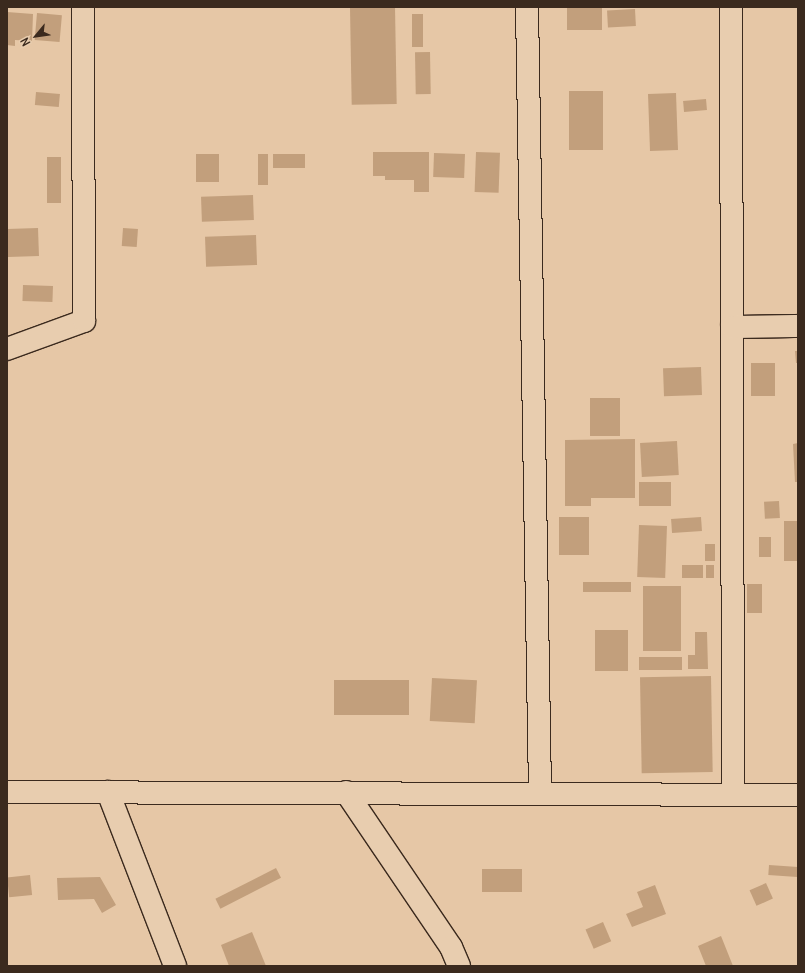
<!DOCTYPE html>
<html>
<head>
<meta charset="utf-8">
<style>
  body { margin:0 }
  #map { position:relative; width:805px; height:973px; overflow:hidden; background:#e6c7a6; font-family:Delius,sans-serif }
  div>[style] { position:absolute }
  .building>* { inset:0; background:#c29f7c; transform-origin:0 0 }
  .roads { filter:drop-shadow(1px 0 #3b2a1e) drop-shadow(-1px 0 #3b2a1e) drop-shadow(0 1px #3b2a1e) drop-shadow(0 -1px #3b2a1e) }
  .minor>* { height:22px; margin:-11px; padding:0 11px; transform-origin:11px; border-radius:11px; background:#e8cdaf }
  .tertiary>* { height:22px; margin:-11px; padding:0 11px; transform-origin:11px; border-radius:11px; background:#e8cdaf }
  span { translate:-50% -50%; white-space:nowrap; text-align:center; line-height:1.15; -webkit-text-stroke:3.5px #e8cdaf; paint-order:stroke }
  .frame { position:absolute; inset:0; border:8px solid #3b2a1e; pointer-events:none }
  .north { position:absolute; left:16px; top:16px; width:40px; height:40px; -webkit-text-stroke:3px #e8cdaf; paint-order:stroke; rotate:241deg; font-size:11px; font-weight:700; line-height:16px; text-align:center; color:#3b2a1e }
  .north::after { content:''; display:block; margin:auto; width:14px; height:18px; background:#3b2a1e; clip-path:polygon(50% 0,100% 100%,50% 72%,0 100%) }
</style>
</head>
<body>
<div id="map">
  <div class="building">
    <div style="left:395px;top:7px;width:97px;height:45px;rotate:89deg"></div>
    <div style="left:567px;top:7px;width:35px;height:23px"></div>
    <div style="left:635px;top:9px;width:17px;height:28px;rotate:87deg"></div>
    <div style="clip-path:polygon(7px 12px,33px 14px,32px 41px,15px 40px,15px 46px,7px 45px)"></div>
    <div style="left:37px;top:13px;width:25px;height:27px;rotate:5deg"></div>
    <div style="left:412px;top:14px;width:11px;height:33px"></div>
    <div style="left:430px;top:52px;width:42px;height:15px;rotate:89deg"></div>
    <div style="left:569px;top:91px;width:34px;height:59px"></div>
    <div style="left:36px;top:92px;width:24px;height:13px;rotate:5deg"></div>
    <div style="left:676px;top:93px;width:57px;height:28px;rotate:88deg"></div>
    <div style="left:706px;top:99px;width:11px;height:23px;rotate:85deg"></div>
    <div style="clip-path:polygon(373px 152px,429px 152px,429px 192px,414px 192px,414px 180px,385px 180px,385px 176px,373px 176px)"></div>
    <div style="left:476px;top:152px;width:24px;height:40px;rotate:2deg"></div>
    <div style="left:434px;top:153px;width:31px;height:24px;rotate:2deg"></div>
    <div style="left:196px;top:154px;width:23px;height:28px"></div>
    <div style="left:258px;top:154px;width:10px;height:31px"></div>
    <div style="left:305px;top:154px;width:14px;height:32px;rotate:90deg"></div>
    <div style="left:47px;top:157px;width:14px;height:46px"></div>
    <div style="left:253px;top:195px;width:25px;height:52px;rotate:88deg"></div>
    <div style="left:38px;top:228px;width:28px;height:31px;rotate:88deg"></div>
    <div style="left:123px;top:228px;width:15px;height:18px;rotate:4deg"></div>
    <div style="left:256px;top:235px;width:30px;height:51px;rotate:88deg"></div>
    <div style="left:23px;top:285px;width:30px;height:16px;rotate:2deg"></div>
    <div style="clip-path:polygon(795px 351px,798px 351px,798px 363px,796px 363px)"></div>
    <div style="left:775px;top:363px;width:33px;height:24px;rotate:90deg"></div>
    <div style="left:701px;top:367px;width:28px;height:38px;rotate:88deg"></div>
    <div style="left:590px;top:398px;width:30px;height:38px"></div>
    <div style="clip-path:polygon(635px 439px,635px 498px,591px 498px,591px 506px,565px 506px,565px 440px)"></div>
    <div style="left:677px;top:441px;width:34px;height:37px;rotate:87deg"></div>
    <div style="clip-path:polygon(798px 443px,798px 482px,795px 482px,793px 444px)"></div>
    <div style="left:639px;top:482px;width:32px;height:24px"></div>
    <div style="left:779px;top:501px;width:17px;height:15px;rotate:87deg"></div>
    <div style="left:559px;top:517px;width:30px;height:38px"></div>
    <div style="left:701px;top:517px;width:14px;height:30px;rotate:86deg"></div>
    <div style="left:798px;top:521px;width:40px;height:14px;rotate:90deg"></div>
    <div style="left:639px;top:525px;width:28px;height:52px;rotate:2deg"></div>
    <div style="left:759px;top:537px;width:12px;height:20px"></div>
    <div style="left:705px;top:544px;width:10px;height:17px"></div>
    <div style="left:682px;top:565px;width:21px;height:13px"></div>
    <div style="left:706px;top:565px;width:8px;height:13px"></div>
    <div style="left:583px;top:582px;width:48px;height:10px"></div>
    <div style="left:747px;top:584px;width:15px;height:29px"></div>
    <div style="left:643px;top:586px;width:38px;height:65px"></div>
    <div style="left:595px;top:630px;width:33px;height:41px"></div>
    <div style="clip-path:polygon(695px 632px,707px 632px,708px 669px,688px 669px,688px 655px,695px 655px)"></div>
    <div style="left:639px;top:657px;width:43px;height:13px"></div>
    <div style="left:711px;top:676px;width:96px;height:71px;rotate:89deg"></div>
    <div style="left:432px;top:678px;width:45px;height:43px;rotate:3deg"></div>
    <div style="left:409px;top:680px;width:35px;height:75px;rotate:90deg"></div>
    <div style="left:769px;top:865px;width:29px;height:10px;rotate:4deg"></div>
    <div style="left:276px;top:868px;width:11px;height:68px;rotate:63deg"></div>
    <div style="left:482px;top:869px;width:40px;height:23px"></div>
    <div style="left:30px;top:875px;width:20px;height:23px;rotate:84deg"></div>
    <div style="clip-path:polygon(100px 877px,116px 905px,102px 913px,94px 899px,58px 900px,57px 878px)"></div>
    <div style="left:766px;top:883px;width:17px;height:18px;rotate:66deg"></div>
    <div style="clip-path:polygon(655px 885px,666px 914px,632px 927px,626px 914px,643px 907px,637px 892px)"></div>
    <div style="left:603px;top:922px;width:21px;height:19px;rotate:67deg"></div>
    <div style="clip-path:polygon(252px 932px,266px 966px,229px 966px,221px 945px)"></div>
    <div style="clip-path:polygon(721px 936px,733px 966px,706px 966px,698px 946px)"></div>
  </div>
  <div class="roads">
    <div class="minor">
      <div style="left:527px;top:7px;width:786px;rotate:89.05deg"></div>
      <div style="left:731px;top:7px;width:788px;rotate:89.85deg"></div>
      <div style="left:732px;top:327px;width:66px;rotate:-0.9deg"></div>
      <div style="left:7px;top:349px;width:82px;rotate:-20deg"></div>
      <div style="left:84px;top:321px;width:314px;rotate:-90.2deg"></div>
      <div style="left:108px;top:792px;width:186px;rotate:68.9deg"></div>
      <div style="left:346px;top:792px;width:187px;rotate:55.9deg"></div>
      <div style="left:451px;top:947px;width:21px;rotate:67deg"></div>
    </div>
    <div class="tertiary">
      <div style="left:7px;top:792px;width:791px;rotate:0.22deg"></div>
    </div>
  </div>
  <div class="frame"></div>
  <div class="north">N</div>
</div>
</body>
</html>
